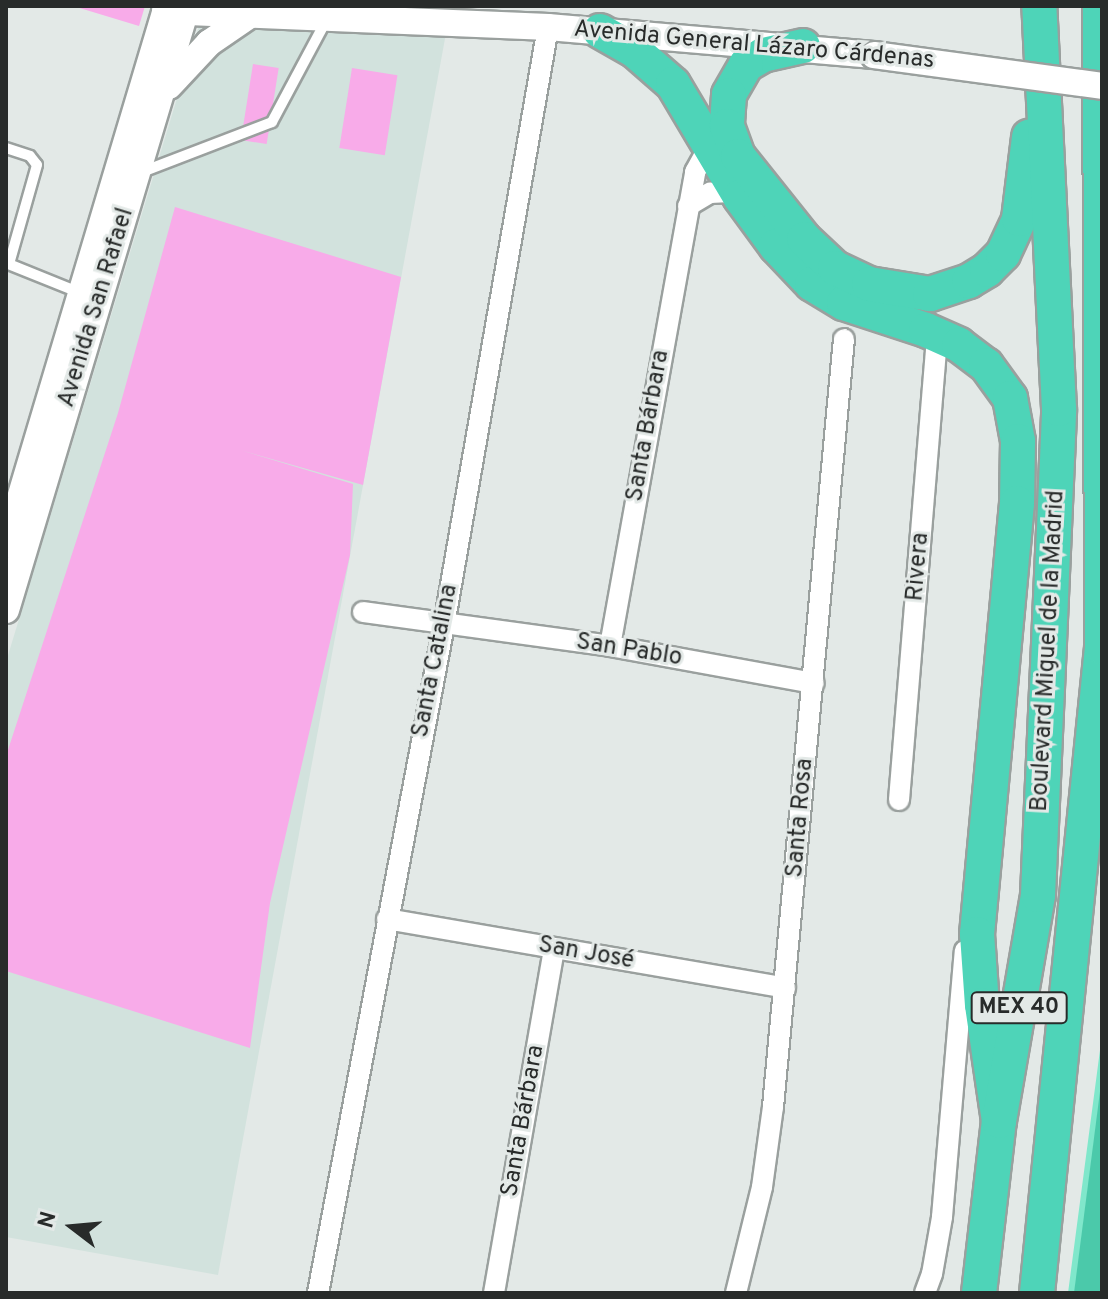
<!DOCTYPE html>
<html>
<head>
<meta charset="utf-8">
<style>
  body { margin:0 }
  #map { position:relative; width:1108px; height:1299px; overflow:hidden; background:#e3e9e7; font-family:Overpass,sans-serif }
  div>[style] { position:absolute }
  .built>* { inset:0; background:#d2e2dd }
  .green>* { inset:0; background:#80e7cb }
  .water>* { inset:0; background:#4bc9aa }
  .building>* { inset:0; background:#f8abe9; transform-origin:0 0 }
  .roads { filter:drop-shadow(2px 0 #9aa09e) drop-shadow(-2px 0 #9aa09e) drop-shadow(0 2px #9aa09e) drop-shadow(0 -2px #9aa09e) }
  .service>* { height:10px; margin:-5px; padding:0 5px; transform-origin:5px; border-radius:5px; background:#fff }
  .minor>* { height:20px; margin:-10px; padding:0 10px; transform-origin:10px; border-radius:10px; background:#fff }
  .tertiary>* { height:26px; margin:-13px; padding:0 13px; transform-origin:13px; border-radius:13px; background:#fff }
  .trunk>* { height:34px; margin:-17px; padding:0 17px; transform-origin:17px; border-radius:17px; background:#4ed4b8 }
  .bridges { filter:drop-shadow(2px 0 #9aa09e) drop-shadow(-2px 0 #9aa09e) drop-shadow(0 2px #9aa09e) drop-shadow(0 -2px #9aa09e) }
  .tertiary-bridge>* { height:26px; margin:-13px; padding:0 13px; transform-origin:13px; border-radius:13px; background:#fff }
  span { translate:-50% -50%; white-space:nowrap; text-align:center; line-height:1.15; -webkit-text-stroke:6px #e3e9e7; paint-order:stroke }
  .shield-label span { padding:2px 6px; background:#e3e9e7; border:2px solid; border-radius:6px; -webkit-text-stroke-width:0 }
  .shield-label { font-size:22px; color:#282b2a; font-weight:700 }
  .street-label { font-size:24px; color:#282b2a }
  .frame { position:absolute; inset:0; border:8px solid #282b2a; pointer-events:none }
  .north { position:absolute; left:32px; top:1187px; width:80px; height:80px; -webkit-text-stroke:6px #e3e9e7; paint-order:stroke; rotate:286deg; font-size:22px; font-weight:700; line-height:32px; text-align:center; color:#282b2a }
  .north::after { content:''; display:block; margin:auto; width:28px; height:36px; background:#282b2a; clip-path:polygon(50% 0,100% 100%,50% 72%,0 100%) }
</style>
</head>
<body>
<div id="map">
  <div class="built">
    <div style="clip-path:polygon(205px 6px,451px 6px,218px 1275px,6px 1237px,6px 662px)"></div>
  </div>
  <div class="green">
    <div style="clip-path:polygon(1102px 1033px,1102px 1293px,1068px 1293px,1100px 1050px)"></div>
  </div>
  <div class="water">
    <div style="clip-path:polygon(1102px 1076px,1102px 1293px,1074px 1293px)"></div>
  </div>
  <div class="building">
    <div style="clip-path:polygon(73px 6px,145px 6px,139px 26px)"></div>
    <div style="left:253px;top:64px;width:26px;height:77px;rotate:9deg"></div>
    <div style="left:352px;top:68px;width:46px;height:81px;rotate:9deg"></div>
    <div style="clip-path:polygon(175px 207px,401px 277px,363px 485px,240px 450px,353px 484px,350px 555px,270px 903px,250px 1048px,6px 971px,6px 756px,118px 413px)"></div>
  </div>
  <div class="roads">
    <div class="service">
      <div style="left:6px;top:148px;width:25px;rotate:18deg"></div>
      <div style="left:30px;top:156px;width:11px;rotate:52deg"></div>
      <div style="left:37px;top:165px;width:103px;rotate:105.8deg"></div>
      <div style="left:142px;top:172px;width:139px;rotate:-21deg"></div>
      <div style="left:272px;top:122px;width:117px;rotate:-61.9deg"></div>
      <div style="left:6px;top:263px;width:78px;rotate:21.9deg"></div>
    </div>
    <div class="minor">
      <div style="left:688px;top:206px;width:26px;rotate:-31deg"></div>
      <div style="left:710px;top:193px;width:20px;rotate:-3deg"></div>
      <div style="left:730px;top:192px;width:11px;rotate:27deg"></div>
      <div style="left:363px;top:612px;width:249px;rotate:7.8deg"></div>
      <div style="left:610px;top:646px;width:207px;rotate:10.3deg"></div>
      <div style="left:610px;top:646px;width:482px;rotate:-79.8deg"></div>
      <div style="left:695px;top:172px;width:18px;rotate:-61deg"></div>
      <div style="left:704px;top:156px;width:9px;rotate:-41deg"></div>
      <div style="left:711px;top:150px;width:11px;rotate:-5deg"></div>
      <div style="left:899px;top:800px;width:468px;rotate:-85.3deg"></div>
      <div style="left:387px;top:919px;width:404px;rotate:9.8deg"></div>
      <div style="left:318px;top:1293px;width:680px;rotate:-79.32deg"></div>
      <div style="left:444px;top:625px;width:607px;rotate:-80.13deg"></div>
      <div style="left:494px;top:1293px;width:349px;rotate:-80.1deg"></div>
      <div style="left:736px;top:1293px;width:109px;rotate:-76.2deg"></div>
      <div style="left:762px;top:1187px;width:81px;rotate:-82.2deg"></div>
      <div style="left:773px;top:1107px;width:771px;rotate:-84.72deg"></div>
      <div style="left:925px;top:1293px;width:20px;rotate:-70deg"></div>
      <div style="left:932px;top:1274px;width:58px;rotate:-80deg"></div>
      <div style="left:942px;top:1217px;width:267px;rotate:-85.1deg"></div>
    </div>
    <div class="tertiary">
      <div style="left:165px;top:11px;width:383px;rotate:2.4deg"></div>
      <div style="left:548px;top:27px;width:327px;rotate:4.9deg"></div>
      <div style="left:169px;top:86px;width:59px;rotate:-47.1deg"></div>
      <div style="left:209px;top:43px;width:53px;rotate:-34.3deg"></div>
      <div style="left:6px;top:545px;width:563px;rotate:-73.37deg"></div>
      <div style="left:6px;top:610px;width:631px;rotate:-73.32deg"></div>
    </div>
    <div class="trunk">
      <div style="left:600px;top:31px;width:40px;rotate:29.7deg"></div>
      <div style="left:635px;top:51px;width:50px;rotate:41deg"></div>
      <div style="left:673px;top:84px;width:131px;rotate:59.3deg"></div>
      <div style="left:740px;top:197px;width:61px;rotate:53.7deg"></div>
      <div style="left:776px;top:246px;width:52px;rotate:46.5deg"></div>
      <div style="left:812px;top:284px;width:37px;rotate:31deg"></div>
      <div style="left:844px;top:303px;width:86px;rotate:18.2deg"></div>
      <div style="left:926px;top:330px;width:36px;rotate:24deg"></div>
      <div style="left:959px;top:345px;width:34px;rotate:37deg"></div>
      <div style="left:986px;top:365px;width:41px;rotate:54deg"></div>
      <div style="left:1010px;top:398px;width:44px;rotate:79.5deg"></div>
      <div style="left:1018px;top:441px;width:62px;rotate:90.9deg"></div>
      <div style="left:1017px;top:503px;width:433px;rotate:95.3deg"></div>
      <div style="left:977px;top:934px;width:71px;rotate:86deg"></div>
      <div style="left:982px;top:1005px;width:117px;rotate:81.7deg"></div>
      <div style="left:803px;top:46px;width:41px;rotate:167.3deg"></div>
      <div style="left:763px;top:55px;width:20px;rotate:150deg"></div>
      <div style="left:746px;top:65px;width:34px;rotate:120deg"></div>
      <div style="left:729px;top:95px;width:31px;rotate:94deg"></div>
      <div style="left:727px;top:126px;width:32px;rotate:70deg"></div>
      <div style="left:738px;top:156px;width:106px;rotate:51.5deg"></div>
      <div style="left:804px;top:239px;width:42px;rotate:43.1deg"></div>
      <div style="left:835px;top:268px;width:38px;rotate:25deg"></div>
      <div style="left:869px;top:284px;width:62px;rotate:9.3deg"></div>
      <div style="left:930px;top:294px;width:41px;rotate:-18.4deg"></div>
      <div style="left:969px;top:281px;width:21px;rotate:-31deg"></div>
      <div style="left:987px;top:270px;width:23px;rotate:-45deg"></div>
      <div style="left:1003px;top:254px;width:38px;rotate:-65deg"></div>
      <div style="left:1019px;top:219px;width:83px;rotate:-83deg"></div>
      <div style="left:979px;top:1293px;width:173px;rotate:-83.4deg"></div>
      <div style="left:999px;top:1121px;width:229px;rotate:-80.2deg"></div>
      <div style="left:1038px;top:895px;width:486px;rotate:-87.5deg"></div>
      <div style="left:1059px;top:409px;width:403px;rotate:-92.8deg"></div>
      <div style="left:1037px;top:1293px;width:649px;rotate:-84.25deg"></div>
      <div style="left:1102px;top:647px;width:641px;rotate:-90.18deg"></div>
    </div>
  </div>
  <div class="bridges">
    <div class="tertiary-bridge">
      <div style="left:874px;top:55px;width:230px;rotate:7.7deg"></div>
    </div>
  </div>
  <div class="shield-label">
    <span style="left:1019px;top:1008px">MEX 40</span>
  </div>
  <div class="street-label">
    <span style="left:754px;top:46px;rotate:5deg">Avenida General Lázaro Cárdenas</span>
    <span style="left:97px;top:308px;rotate:-73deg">Avenida San Rafael</span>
    <span style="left:649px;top:426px;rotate:-80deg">Santa Bárbara</span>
    <span style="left:919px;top:567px;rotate:-85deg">Rivera</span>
    <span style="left:629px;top:651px;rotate:9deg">San Pablo</span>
    <span style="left:1049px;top:651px;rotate:-87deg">Boulevard Miguel de la Madrid</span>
    <span style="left:436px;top:661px;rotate:-79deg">Santa Catalina</span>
    <span style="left:801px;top:818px;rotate:-85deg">Santa Rosa</span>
    <span style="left:586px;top:954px;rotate:10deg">San José</span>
    <span style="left:524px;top:1121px;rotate:-80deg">Santa Bárbara</span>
  </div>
  <div class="frame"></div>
  <div class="north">N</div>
</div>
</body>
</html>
